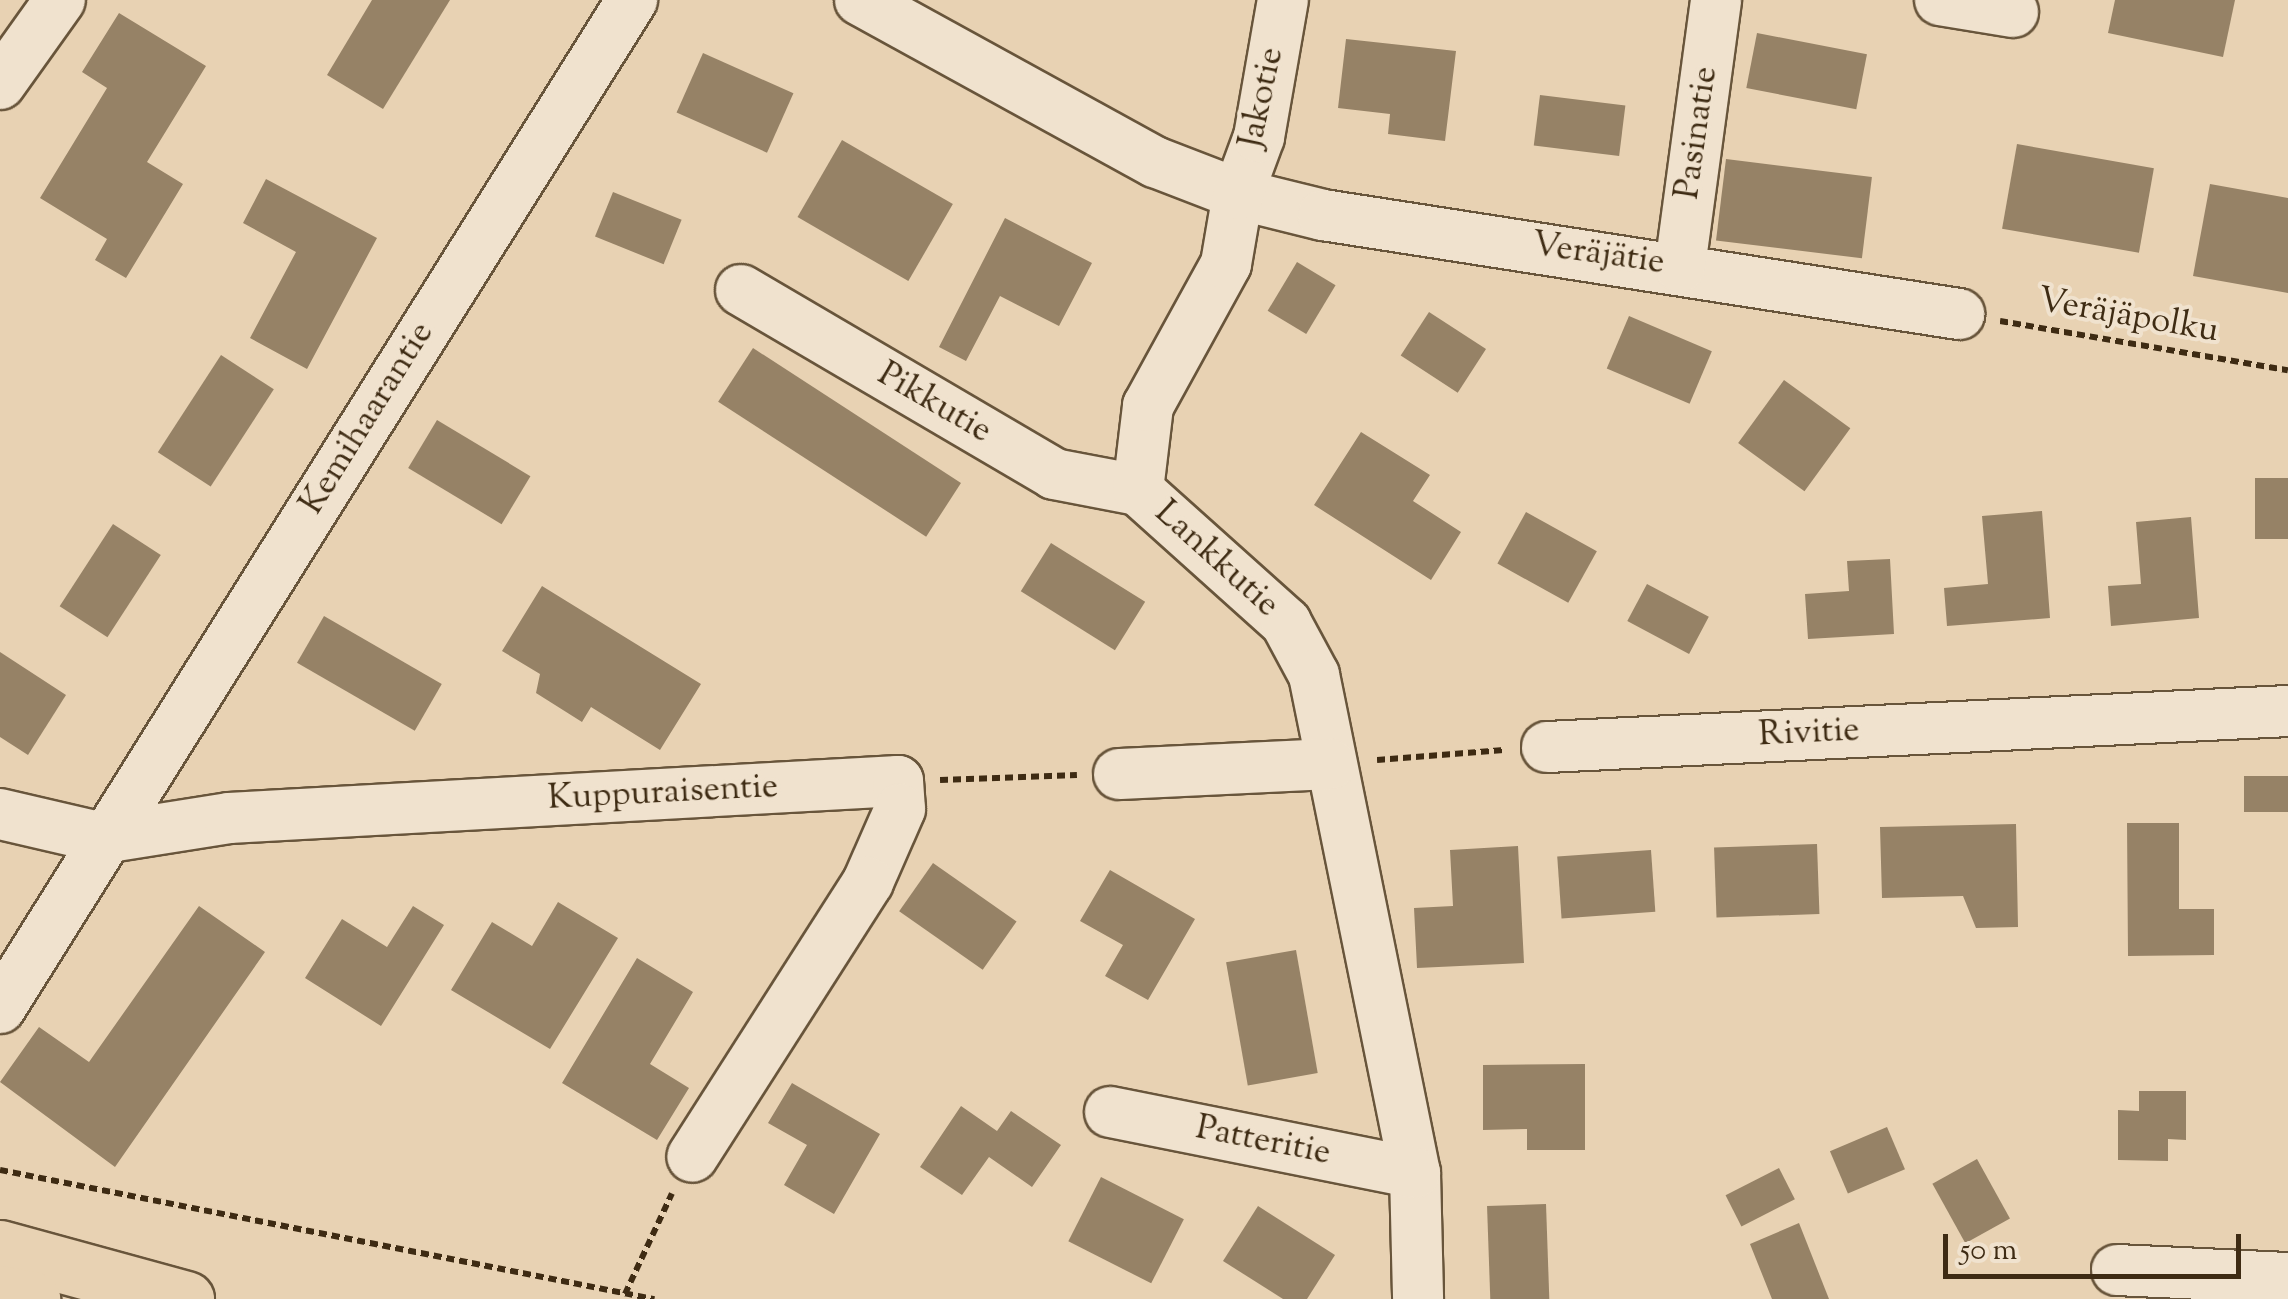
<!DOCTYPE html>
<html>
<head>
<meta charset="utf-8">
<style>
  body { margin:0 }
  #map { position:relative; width:2288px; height:1299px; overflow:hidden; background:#e8d2b3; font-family:"Sorts Mill Goudy",serif }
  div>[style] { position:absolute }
  .building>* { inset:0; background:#968266; transform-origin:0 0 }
  .path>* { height:6px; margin-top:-3px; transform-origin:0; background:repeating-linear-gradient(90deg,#3e2b13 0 8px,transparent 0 13px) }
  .roads { filter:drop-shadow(2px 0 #68553b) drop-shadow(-2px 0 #68553b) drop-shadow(0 2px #68553b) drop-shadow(0 -2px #68553b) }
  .minor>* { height:50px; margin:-25px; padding:0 25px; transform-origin:25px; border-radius:25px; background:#f0e2ce }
  .major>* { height:55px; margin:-27.5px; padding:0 27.5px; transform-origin:27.5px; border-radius:27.5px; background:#e8d2b3 }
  span { translate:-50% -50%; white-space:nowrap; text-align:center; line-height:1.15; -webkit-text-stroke:8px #f0e2ce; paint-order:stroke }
  .street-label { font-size:35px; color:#3e2b13 }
  .scale { position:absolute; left:1943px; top:1234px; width:298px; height:45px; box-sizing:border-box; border:5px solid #3e2b13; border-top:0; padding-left:12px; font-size:30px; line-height:35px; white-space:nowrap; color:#3e2b13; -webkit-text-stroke:8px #f0e2ce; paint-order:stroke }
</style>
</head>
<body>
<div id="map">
  <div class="building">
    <div style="clip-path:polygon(372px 0,450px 0,383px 109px,327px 75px)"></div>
    <div style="clip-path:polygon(2115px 0,2235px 0,2223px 57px,2108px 33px)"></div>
    <div style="clip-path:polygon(119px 13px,206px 66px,147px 162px,183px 184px,126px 278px,95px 260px,107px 239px,40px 198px,107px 88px,82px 72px)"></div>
    <div style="left:1757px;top:33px;width:112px;height:56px;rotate:11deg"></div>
    <div style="clip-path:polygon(1346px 39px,1456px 51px,1445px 141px,1388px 134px,1390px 114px,1338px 108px)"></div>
    <div style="left:703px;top:53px;width:99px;height:65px;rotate:24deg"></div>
    <div style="left:1540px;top:95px;width:86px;height:51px;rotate:7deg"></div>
    <div style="left:842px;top:140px;width:128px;height:89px;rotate:30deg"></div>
    <div style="left:2017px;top:144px;width:139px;height:86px;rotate:10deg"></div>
    <div style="left:1726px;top:159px;width:147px;height:82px;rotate:7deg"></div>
    <div style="clip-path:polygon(266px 179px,377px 238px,307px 369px,250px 338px,296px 252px,243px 223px)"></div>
    <div style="clip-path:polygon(2210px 184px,2288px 198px,2288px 293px,2193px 276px)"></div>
    <div style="left:613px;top:192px;width:74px;height:48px;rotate:22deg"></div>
    <div style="clip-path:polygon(1005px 218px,1092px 263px,1059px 326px,1000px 296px,966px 361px,939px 347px)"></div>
    <div style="left:1297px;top:262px;width:45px;height:57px;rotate:31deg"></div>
    <div style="left:1429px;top:312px;width:68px;height:52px;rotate:33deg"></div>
    <div style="left:1629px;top:316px;width:90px;height:57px;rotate:23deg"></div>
    <div style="left:753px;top:348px;width:248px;height:64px;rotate:33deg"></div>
    <div style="left:221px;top:355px;width:63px;height:116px;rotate:33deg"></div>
    <div style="left:1784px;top:380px;width:82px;height:78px;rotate:36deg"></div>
    <div style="left:437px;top:420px;width:109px;height:56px;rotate:31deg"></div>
    <div style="clip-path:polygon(1361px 432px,1430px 475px,1413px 501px,1461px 532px,1431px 580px,1314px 505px)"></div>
    <div style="left:2288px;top:478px;width:61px;height:33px;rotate:90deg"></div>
    <div style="clip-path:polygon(2042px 511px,2050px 618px,1947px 626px,1944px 588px,1988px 584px,1982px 516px)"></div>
    <div style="left:1526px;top:512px;width:81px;height:59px;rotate:29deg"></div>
    <div style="clip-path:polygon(2191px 517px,2199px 618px,2111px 626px,2108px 586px,2141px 584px,2136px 522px)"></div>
    <div style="left:113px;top:524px;width:57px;height:98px;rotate:33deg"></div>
    <div style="left:1051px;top:543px;width:111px;height:57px;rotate:32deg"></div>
    <div style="clip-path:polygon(1890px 559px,1894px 634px,1808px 639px,1805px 594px,1849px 591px,1847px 561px)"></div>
    <div style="left:1647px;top:584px;width:70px;height:42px;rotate:28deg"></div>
    <div style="clip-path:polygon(542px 586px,701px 684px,660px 750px,591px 707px,582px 722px,536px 693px,540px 674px,502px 651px)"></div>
    <div style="left:324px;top:616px;width:136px;height:54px;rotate:30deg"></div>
    <div style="clip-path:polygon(0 652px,66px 695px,28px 755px,0 737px)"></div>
    <div style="left:2288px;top:776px;width:36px;height:44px;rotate:90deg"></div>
    <div style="clip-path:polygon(2127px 823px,2179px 823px,2179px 909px,2214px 909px,2214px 955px,2128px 956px)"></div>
    <div style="clip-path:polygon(2016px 824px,2018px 927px,1976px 928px,1963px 896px,1882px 898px,1880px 827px)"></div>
    <div style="left:1817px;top:844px;width:70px;height:103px;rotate:88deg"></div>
    <div style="clip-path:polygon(1518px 846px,1524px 963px,1417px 968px,1414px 908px,1453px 906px,1450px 850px)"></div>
    <div style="left:1651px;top:850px;width:62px;height:94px;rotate:86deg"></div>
    <div style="left:933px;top:863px;width:102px;height:59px;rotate:35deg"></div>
    <div style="clip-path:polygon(1110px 870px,1195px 919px,1148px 1000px,1105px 976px,1123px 945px,1080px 921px)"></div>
    <div style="clip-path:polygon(558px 902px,618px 938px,550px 1049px,451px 990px,492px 922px,532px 946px)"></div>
    <div style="clip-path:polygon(199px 906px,265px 952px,115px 1167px,0 1082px,39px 1027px,89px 1062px)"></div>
    <div style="clip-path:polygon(413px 906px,444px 925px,381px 1026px,305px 978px,342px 919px,387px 947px)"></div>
    <div style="left:1296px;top:950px;width:125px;height:71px;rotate:80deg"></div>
    <div style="clip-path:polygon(637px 958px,693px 992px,650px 1064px,689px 1088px,657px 1140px,562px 1083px)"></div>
    <div style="clip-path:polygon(1585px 1064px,1585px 1150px,1527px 1150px,1527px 1129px,1483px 1130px,1483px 1065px)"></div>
    <div style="clip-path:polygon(792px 1083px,880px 1134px,834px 1214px,784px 1185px,807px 1145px,768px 1123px)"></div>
    <div style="clip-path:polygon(2139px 1091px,2186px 1091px,2186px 1140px,2168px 1139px,2168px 1161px,2118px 1160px,2118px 1110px,2139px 1111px)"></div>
    <div style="clip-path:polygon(961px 1106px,997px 1131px,1011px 1111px,1061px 1145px,1032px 1187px,989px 1157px,962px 1195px,920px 1167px)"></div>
    <div style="left:1887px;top:1127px;width:46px;height:62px;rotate:67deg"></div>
    <div style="left:1977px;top:1159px;width:68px;height:51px;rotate:61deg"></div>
    <div style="left:1779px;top:1168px;width:35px;height:60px;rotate:63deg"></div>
    <div style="left:1101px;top:1177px;width:93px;height:72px;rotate:27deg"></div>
    <div style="left:1546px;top:1204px;width:95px;height:59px;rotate:88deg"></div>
    <div style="clip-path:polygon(1258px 1206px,1335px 1255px,1307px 1299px,1283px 1299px,1223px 1261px)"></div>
    <div style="clip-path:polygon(1799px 1223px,1829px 1299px,1772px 1299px,1750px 1244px)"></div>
  </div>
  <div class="path">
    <div style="left:2000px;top:321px;width:292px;rotate:9.7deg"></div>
    <div style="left:1377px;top:760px;width:127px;rotate:-4.5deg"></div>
    <div style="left:940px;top:780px;width:137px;rotate:-2.1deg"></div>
    <div style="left:0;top:1170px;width:667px;rotate:11.16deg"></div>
    <div style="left:625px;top:1294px;width:111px;rotate:-65deg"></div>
  </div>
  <div class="roads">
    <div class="minor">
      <div style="left:860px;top:0;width:337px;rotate:28.8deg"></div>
      <div style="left:1155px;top:162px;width:89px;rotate:21.1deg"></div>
      <div style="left:1238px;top:194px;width:88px;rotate:13.9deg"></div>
      <div style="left:1323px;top:215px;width:644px;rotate:8.85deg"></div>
      <div style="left:1940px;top:0;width:74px;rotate:9.3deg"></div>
      <div style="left:0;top:84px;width:103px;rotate:-54.5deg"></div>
      <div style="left:1680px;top:267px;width:269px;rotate:-82.3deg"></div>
      <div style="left:741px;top:290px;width:363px;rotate:30.4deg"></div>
      <div style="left:1054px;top:474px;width:86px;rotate:10.8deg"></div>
      <div style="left:1138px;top:490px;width:199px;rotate:41.9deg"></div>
      <div style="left:1286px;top:623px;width:59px;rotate:61.7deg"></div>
      <div style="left:1314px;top:675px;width:508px;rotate:78.54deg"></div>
      <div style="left:1415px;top:1173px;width:126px;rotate:88.6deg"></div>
      <div style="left:1138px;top:490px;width:85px;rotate:-83.2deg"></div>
      <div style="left:1148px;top:406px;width:162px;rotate:-61.2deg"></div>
      <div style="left:1226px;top:264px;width:71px;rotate:-80.3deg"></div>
      <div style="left:1238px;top:194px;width:61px;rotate:-69.8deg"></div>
      <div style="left:1259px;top:137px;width:139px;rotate:-80.1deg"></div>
      <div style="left:1547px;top:747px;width:742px;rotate:-2.78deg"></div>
      <div style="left:1119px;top:774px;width:212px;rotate:-2.7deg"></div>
      <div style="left:0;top:814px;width:106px;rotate:13.1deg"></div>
      <div style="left:103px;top:838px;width:128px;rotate:-9deg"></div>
      <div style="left:229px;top:818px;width:670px;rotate:-3.17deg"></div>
      <div style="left:898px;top:781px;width:28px;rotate:86deg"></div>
      <div style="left:900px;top:809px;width:80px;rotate:113.7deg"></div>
      <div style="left:868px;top:882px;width:326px;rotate:122.6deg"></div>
      <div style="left:0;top:1008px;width:1190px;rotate:-57.91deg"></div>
      <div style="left:1110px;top:1112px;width:311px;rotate:11.3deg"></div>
      <div style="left:2117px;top:1270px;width:171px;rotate:2.7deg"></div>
    </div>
    <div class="major">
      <div style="left:0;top:1248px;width:193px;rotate:15.3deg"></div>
      <div style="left:0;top:1293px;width:33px;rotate:11deg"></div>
    </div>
  </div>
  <div class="street-label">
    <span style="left:1263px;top:98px;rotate:-78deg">Jakotie</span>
    <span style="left:1698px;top:133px;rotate:-82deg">Pasinatie</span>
    <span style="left:1598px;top:255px;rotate:8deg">Veräjätie</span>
    <span style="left:2128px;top:317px;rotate:10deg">Veräjäpolku</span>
    <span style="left:934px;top:404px;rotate:30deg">Pikkutie</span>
    <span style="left:368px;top:419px;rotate:-58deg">Kemihaarantie</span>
    <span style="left:1216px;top:560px;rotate:42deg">Lankkutie</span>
    <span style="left:1809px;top:734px;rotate:-3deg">Rivitie</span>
    <span style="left:663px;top:794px;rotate:-3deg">Kuppuraisentie</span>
    <span style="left:1263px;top:1142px;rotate:11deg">Patteritie</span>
  </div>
  <div class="scale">50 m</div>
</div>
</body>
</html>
